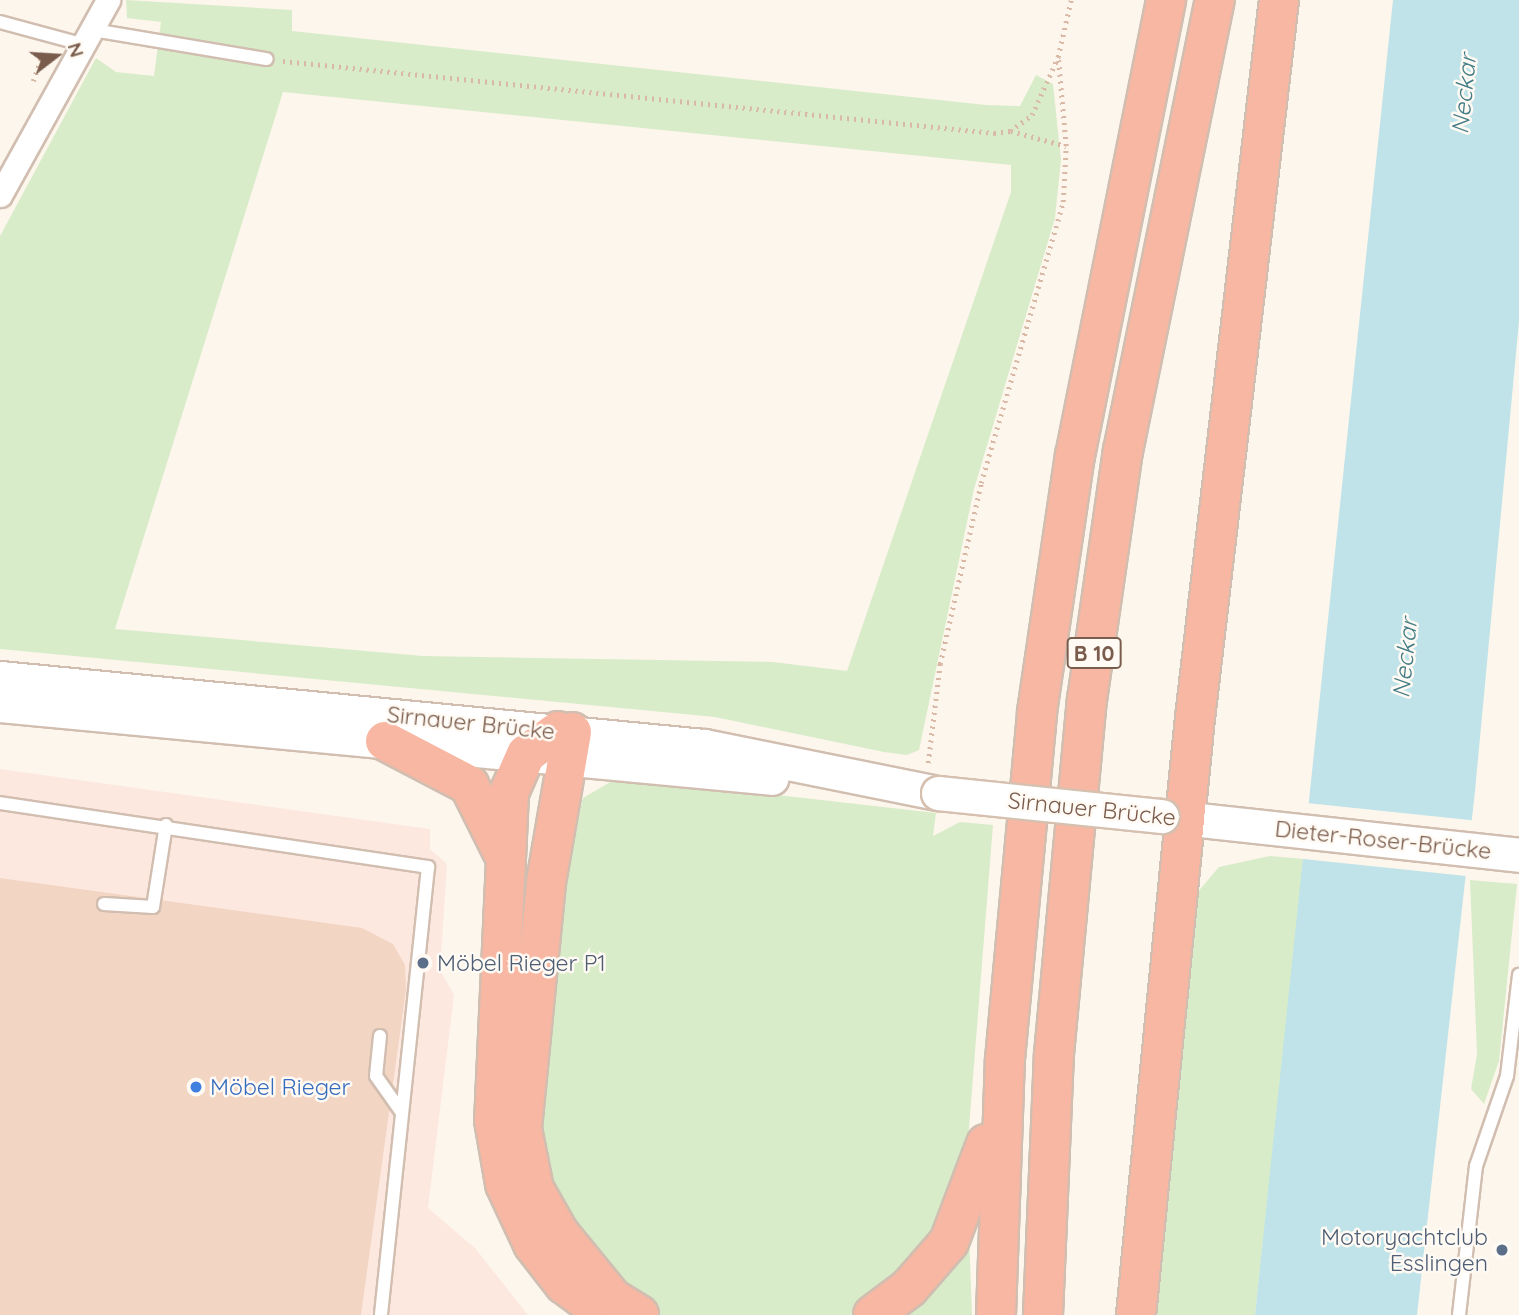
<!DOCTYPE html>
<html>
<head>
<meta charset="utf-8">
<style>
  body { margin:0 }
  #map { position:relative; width:1519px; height:1315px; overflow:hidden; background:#fdf6ec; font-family:Quicksand,sans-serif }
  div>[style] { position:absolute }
  .commercial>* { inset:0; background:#fde8e0 }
  .green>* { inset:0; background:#d8ecc9 }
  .water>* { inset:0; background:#bfe3e8 }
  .pier>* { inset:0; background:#fdf6ec; transform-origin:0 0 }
  .building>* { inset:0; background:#f3d5c3 }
  .path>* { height:4.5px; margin-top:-2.25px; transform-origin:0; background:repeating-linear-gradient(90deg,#d9b8a5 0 2px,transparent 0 7px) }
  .roads { filter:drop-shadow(2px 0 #d1beb0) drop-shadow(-2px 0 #d1beb0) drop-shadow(0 2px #d1beb0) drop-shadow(0 -2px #d1beb0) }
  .lane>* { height:12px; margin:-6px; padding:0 6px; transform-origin:6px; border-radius:6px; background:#fff }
  .street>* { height:23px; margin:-11.5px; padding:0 11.5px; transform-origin:11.5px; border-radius:11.5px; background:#fff }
  .secondary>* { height:33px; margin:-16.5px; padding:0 16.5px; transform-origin:16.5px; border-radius:16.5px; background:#fff }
  .highway>* { height:38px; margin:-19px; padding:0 19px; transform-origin:19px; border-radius:19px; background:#f7b7a3 }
  .bridges { filter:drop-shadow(2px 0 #d6c0b0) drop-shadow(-2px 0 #d6c0b0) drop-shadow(0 2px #d6c0b0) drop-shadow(0 -2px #d6c0b0) }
  .secondary-bridge>* { height:33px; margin:-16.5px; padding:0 16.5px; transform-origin:16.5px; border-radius:16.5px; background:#fff }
  .dots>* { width:19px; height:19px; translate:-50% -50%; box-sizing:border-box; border:4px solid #fffaf3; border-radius:50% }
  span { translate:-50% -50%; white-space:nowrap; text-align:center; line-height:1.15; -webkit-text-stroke:5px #fffaf3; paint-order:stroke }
  .shield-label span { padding:2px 5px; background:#fffaf3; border:2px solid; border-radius:5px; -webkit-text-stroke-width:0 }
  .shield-label { font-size:21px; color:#7a5c4d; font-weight:700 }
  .street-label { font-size:23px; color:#7a5c4d }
  .service-label { font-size:23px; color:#4e5e75 }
  .left { translate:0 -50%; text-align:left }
  .right { translate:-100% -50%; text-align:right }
  .shop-label { font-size:23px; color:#366cbe }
  .water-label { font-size:24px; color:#437c86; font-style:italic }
  .north { position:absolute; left:21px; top:21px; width:70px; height:70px; -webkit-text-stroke:5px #fffaf3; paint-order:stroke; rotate:73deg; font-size:19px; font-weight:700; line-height:28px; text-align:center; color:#7a5c4d }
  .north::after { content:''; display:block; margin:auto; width:24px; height:32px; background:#7a5c4d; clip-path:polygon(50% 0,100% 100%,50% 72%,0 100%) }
</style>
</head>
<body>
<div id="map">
  <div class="commercial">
    <div style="clip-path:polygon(0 769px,430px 829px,430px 849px,447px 864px,440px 970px,454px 995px,428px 1208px,475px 1248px,528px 1315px,0 1315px)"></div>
  </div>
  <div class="green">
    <div style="clip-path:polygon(evenodd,126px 0,292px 10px,292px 31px,986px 105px,1020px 106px,1036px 75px,1053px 84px,1061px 160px,1055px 218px,974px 489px,919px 750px,907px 755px,884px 752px,715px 717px,0 649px,0 236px,96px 58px,116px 72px,154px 76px,161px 22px,127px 18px,126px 0,283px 92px,1011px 165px,1011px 192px,847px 671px,773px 662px,423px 656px,115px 629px,283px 92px)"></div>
    <div style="clip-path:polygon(619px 777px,936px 813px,933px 836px,960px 822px,993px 825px,967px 1153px,948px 1218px,870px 1304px,850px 1315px,657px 1315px,552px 1199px,538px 1129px,564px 879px,583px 798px)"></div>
    <div style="clip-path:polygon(1270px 856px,1305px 859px,1255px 1315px,1151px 1315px,1196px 894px,1219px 867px)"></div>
    <div style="clip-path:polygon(1470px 880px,1517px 884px,1499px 1061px,1484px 1104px,1471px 1089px,1477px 1054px)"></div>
    <div style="clip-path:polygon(969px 1234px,972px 1315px,896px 1315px)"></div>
  </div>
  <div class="water">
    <div style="clip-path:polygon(1393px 0,1519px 0,1519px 321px,1475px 791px,1417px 1315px,1255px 1315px)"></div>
  </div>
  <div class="pier">
    <div style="left:1307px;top:803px;width:168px;height:56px;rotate:6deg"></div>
  </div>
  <div class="building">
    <div style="clip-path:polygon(0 878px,362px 928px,393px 944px,405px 965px,406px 990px,361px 1315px,0 1315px)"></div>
  </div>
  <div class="path">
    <div style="left:283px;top:61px;width:715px;rotate:5.78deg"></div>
    <div style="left:994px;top:133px;width:16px;rotate:-7deg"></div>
    <div style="left:1010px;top:131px;width:27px;rotate:-36deg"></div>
    <div style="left:1032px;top:115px;width:64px;rotate:-65.9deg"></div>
    <div style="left:33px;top:81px;width:30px;rotate:-70deg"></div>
    <div style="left:1011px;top:131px;width:57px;rotate:15.3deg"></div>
    <div style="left:928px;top:763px;width:100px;rotate:-83.1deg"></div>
    <div style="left:940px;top:664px;width:186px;rotate:-77.2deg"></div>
    <div style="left:981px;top:483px;width:293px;rotate:-73.7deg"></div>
    <div style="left:1063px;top:202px;width:56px;rotate:-86.9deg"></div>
    <div style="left:1066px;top:146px;width:89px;rotate:-95.1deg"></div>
    <div style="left:1058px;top:57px;width:58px;rotate:-77.2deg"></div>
  </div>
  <div class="roads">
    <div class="lane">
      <div style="left:0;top:22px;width:88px;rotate:15.1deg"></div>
      <div style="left:93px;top:30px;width:176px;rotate:9.5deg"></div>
      <div style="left:0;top:803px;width:433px;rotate:8.5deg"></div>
      <div style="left:428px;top:867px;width:450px;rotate:96deg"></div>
      <div style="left:104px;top:904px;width:49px;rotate:3.5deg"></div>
      <div style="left:153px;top:907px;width:83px;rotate:-81deg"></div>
      <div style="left:380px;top:1036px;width:40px;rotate:95.7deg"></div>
      <div style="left:376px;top:1076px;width:42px;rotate:54.8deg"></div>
      <div style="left:1459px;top:1315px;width:150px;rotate:-83.5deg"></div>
      <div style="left:1476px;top:1166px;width:95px;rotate:-71deg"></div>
      <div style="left:1507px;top:1076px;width:102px;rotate:-83.2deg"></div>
    </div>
    <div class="street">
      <div style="left:0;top:195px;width:223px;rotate:-61deg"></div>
    </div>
    <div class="secondary">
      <div style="left:0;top:678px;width:707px;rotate:5.52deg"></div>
      <div style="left:704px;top:746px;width:239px;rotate:11.4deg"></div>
      <div style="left:0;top:705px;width:775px;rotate:5.4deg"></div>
      <div style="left:1162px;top:816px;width:359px;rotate:6.2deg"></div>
    </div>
    <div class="highway">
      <div style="left:558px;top:731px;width:39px;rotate:144deg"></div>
      <div style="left:526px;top:754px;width:43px;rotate:113.6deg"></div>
      <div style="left:509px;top:793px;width:327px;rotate:92.6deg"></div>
      <div style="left:494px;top:1120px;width:65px;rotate:80.2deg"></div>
      <div style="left:505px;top:1184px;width:66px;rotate:65deg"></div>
      <div style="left:533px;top:1244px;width:51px;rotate:52.2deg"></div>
      <div style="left:564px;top:1284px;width:52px;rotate:36.4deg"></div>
      <div style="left:572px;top:732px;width:153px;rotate:99.8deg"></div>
      <div style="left:546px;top:883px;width:247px;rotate:95.6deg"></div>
      <div style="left:522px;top:1129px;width:61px;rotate:78.7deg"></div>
      <div style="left:534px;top:1189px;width:51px;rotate:60.4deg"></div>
      <div style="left:559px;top:1233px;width:84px;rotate:50.8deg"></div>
      <div style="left:612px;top:1298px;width:32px;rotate:32deg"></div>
      <div style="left:385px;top:741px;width:95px;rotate:27.6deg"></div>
      <div style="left:469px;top:785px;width:74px;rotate:63.4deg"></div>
      <div style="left:873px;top:1315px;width:45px;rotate:-36.9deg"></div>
      <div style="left:909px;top:1288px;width:61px;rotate:-49deg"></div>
      <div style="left:949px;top:1242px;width:105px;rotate:-69.3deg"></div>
      <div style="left:996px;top:1315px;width:256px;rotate:-88deg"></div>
      <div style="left:1005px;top:1059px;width:348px;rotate:-84.7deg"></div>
      <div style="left:1037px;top:712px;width:259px;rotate:-81.6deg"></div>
      <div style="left:1075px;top:456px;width:465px;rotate:-78.7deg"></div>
      <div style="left:1043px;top:1315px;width:261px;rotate:-87.6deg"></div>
      <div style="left:1054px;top:1054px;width:356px;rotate:-84.7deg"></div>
      <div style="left:1087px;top:700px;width:252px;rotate:-81.8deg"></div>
      <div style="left:1123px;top:451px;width:460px;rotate:-78.5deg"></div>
      <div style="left:1136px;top:1315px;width:600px;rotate:-84.36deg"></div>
      <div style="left:1195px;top:718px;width:723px;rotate:-83.33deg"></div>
    </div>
  </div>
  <div class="bridges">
    <div class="secondary-bridge">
      <div style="left:938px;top:793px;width:225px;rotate:5.9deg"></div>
    </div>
  </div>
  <div class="dots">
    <div style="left:423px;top:963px;background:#5c6f8a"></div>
    <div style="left:196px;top:1087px;background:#3f7fe0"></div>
    <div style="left:1502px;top:1250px;background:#5c6f8a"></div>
  </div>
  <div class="shield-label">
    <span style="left:1094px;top:653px">B 10</span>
  </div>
  <div class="street-label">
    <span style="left:471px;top:723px;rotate:6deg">Sirnauer Brücke</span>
    <span style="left:1092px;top:809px;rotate:6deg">Sirnauer Brücke</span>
    <span style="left:1383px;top:840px;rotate:6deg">Dieter-Roser-Brücke</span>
  </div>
  <div class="service-label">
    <span class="left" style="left:437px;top:963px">Möbel Rieger P1</span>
    <span class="right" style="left:1488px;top:1250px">Motoryachtclub<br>Esslingen</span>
  </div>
  <div class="shop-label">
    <span class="left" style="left:210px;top:1087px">Möbel Rieger</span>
  </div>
  <div class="water-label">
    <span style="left:1464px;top:94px;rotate:-84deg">Neckar</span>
    <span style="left:1405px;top:658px;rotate:-84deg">Neckar</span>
  </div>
  <div class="north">N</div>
</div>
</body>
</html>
